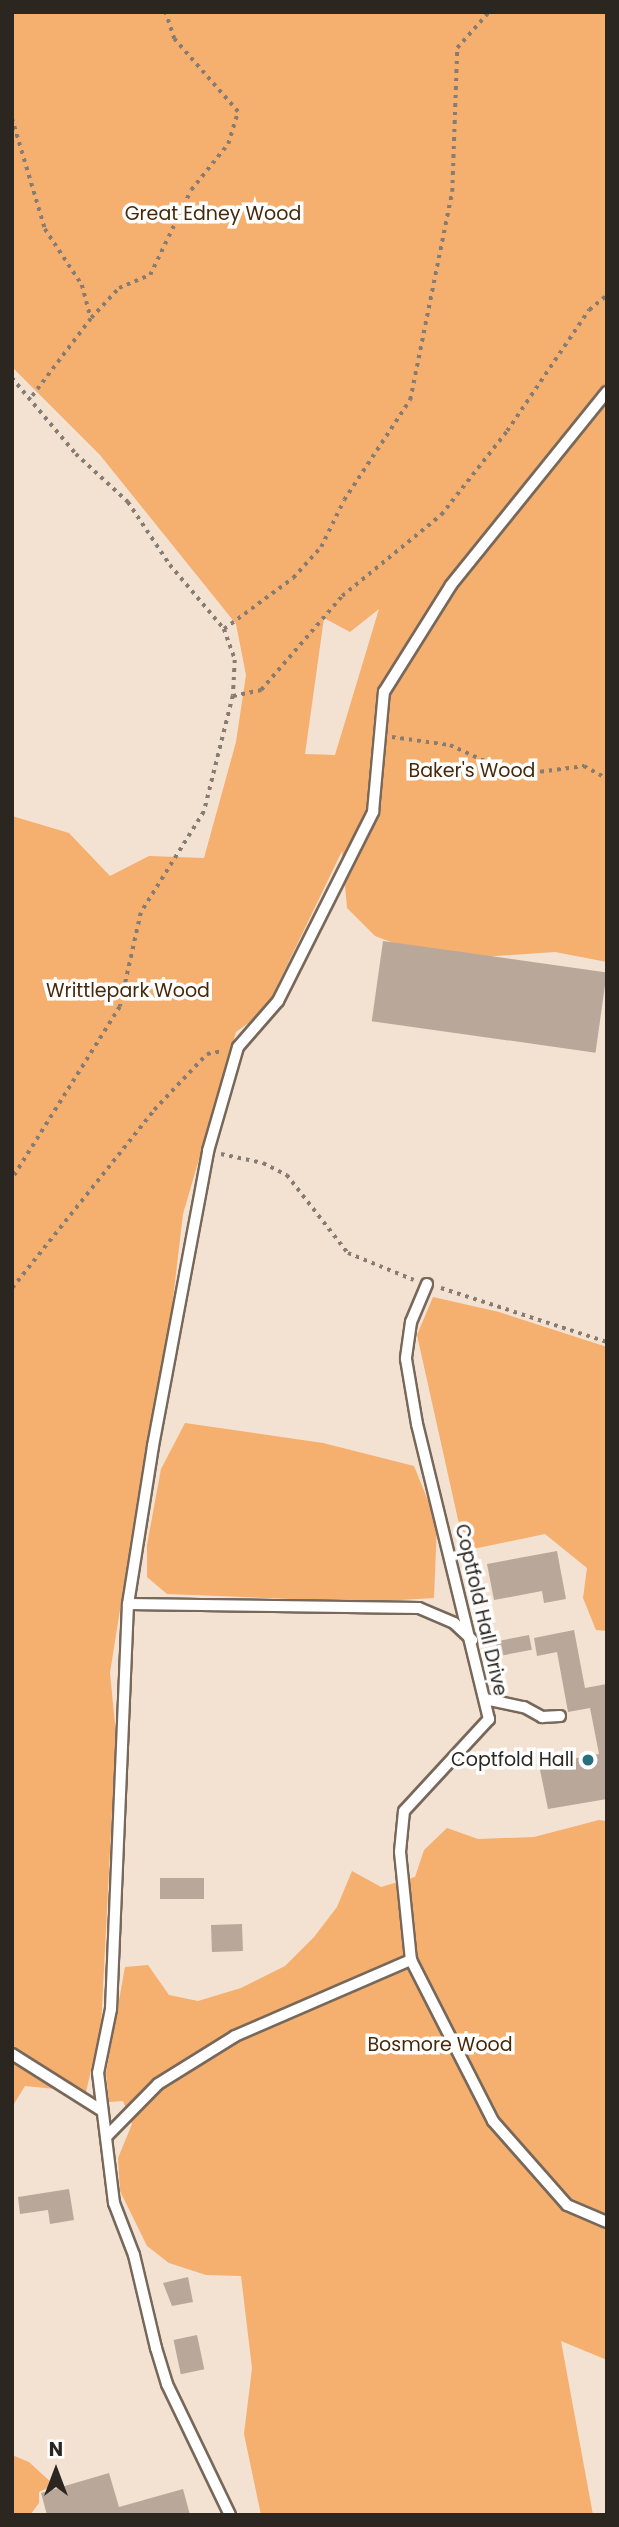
<!DOCTYPE html>
<html>
<head>
<meta charset="utf-8">
<style>
  body { margin:0 }
  #map { position:relative; width:619px; height:2527px; overflow:hidden; background:#f3e1d2; font-family:Poppins,sans-serif }
  div>[style] { position:absolute }
  .green>* { inset:0; background:#f5af6e }
  .building>* { inset:0; background:#b9a899; transform-origin:0 0 }
  .path>* { height:3.5px; margin-top:-1.75px; transform-origin:0; background:repeating-linear-gradient(90deg,#877c72 0 3.5px,transparent 0 8.5px) }
  .roads { filter:drop-shadow(2px 0 #77685a) drop-shadow(-2px 0 #77685a) drop-shadow(0 2px #77685a) drop-shadow(0 -2px #77685a) }
  .service>* { height:10px; margin:-5px; padding:0 5px; transform-origin:5px; border-radius:5px; background:#fff }
  .dots>* { width:19px; height:19px; translate:-50% -50%; box-sizing:border-box; border:4px solid #fff; border-radius:50% }
  span { translate:-50% -50%; white-space:nowrap; text-align:center; line-height:1.15; -webkit-text-stroke:7px #fff; paint-order:stroke }
  .park-label { font-size:19px; color:#472909 }
  .street-label { font-size:19px; color:#2c2620 }
  .poi-label { font-size:19px; color:#2c2620 }
  .right { translate:-100% -50%; text-align:right }
  .frame { position:absolute; inset:0; border:14px solid #2c2620; pointer-events:none }
  .north { position:absolute; left:21px; top:2436px; width:70px; height:70px; -webkit-text-stroke:5px #fff; paint-order:stroke; rotate:0deg; font-size:19px; font-weight:700; line-height:28px; text-align:center; color:#2c2620 }
  .north::after { content:''; display:block; margin:auto; width:24px; height:32px; background:#2c2620; clip-path:polygon(50% 0,100% 100%,50% 72%,0 100%) }
</style>
</head>
<body>
<div id="map">
  <div class="green">
    <div style="clip-path:polygon(evenodd,12px 12px,607px 12px,607px 962px,555px 952px,439px 960px,375px 936px,347px 908px,342px 851px,265px 1011px,236px 1032px,183px 1214px,166px 1358px,147px 1438px,110px 1673px,116px 1734px,101px 2027px,86px 2092px,25px 2086px,12px 2107px,12px 816px,69px 833px,110px 876px,149px 856px,204px 858px,236px 742px,246px 675px,236px 624px,100px 455px,12px 367px,12px 12px,379px 609px,335px 755px,305px 754px,324px 618px,350px 632px,379px 609px)"></div>
    <div style="clip-path:polygon(433px 1297px,499px 1312px,607px 1347px,607px 1631px,596px 1630px,583px 1598px,587px 1568px,545px 1534px,473px 1549px,459px 1524px,417px 1335px)"></div>
    <div style="clip-path:polygon(185px 1423px,323px 1443px,414px 1466px,437px 1523px,434px 1598px,365px 1602px,167px 1594px,147px 1577px,147px 1545px,161px 1469px)"></div>
    <div style="clip-path:polygon(599px 1820px,607px 1821px,607px 2360px,561px 2341px,593px 2515px,261px 2515px,244px 2434px,252px 2368px,241px 2276px,206px 2275px,169px 2263px,147px 2246px,120px 2191px,118px 2158px,132px 2124px,123px 2101px,109px 2102px,106px 2073px,125px 1967px,148px 1965px,169px 1995px,198px 2001px,241px 1988px,285px 1966px,314px 1937px,337px 1907px,352px 1871px,381px 1887px,415px 1877px,424px 1850px,447px 1828px,478px 1839px,534px 1837px)"></div>
    <div style="clip-path:polygon(12px 2455px,29px 2462px,54px 2485px,39px 2492px,39px 2503px,30px 2515px,12px 2515px)"></div>
  </div>
  <div class="building">
    <div style="left:383px;top:941px;width:226px;height:81px;rotate:8deg"></div>
    <div style="clip-path:polygon(557px 1551px,566px 1599px,544px 1603px,542px 1591px,494px 1600px,487px 1564px)"></div>
    <div style="clip-path:polygon(574px 1630px,585px 1688px,607px 1684px,607px 1799px,548px 1809px,539px 1765px,599px 1754px,590px 1708px,568px 1712px,557px 1652px,537px 1656px,534px 1638px)"></div>
    <div style="left:529px;top:1635px;width:15px;height:34px;rotate:79deg"></div>
    <div style="left:160px;top:1878px;width:44px;height:21px"></div>
    <div style="left:242px;top:1924px;width:27px;height:31px;rotate:88deg"></div>
    <div style="clip-path:polygon(69px 2189px,74px 2220px,50px 2224px,48px 2210px,20px 2214px,18px 2197px)"></div>
    <div style="clip-path:polygon(188px 2277px,193px 2302px,172px 2306px,163px 2283px)"></div>
    <div style="left:197px;top:2335px;width:35px;height:24px;rotate:78deg"></div>
    <div style="clip-path:polygon(109px 2473px,119px 2507px,183px 2489px,190px 2515px,47px 2515px,41px 2493px)"></div>
  </div>
  <div class="path">
    <div style="left:12px;top:118px;width:116px;rotate:73.4deg"></div>
    <div style="left:45px;top:229px;width:67px;rotate:56.5deg"></div>
    <div style="left:82px;top:285px;width:34px;rotate:75deg"></div>
    <div style="left:12px;top:378px;width:99px;rotate:49.9deg"></div>
    <div style="left:76px;top:454px;width:71px;rotate:42.7deg"></div>
    <div style="left:128px;top:502px;width:76px;rotate:56.3deg"></div>
    <div style="left:170px;top:565px;width:84px;rotate:49.8deg"></div>
    <div style="left:224px;top:629px;width:33px;rotate:70deg"></div>
    <div style="left:235px;top:660px;width:36px;rotate:93deg"></div>
    <div style="left:233px;top:696px;width:120px;rotate:104deg"></div>
    <div style="left:204px;top:812px;width:119px;rotate:122deg"></div>
    <div style="left:141px;top:913px;width:96px;rotate:102.6deg"></div>
    <div style="left:120px;top:1007px;width:203px;rotate:122.1deg"></div>
    <div style="left:32px;top:396px;width:98px;rotate:-52.9deg"></div>
    <div style="left:91px;top:318px;width:41px;rotate:-47deg"></div>
    <div style="left:119px;top:288px;width:34px;rotate:-23deg"></div>
    <div style="left:150px;top:275px;width:94px;rotate:-64.2deg"></div>
    <div style="left:191px;top:190px;width:59px;rotate:-51.2deg"></div>
    <div style="left:228px;top:144px;width:34px;rotate:-73deg"></div>
    <div style="left:238px;top:112px;width:97px;rotate:-131.2deg"></div>
    <div style="left:174px;top:39px;width:28px;rotate:-108deg"></div>
    <div style="left:224px;top:629px;width:86px;rotate:-36.5deg"></div>
    <div style="left:293px;top:578px;width:42px;rotate:-47.9deg"></div>
    <div style="left:321px;top:547px;width:52px;rotate:-63.9deg"></div>
    <div style="left:344px;top:500px;width:120px;rotate:-56.6deg"></div>
    <div style="left:410px;top:400px;width:212px;rotate:-78.6deg"></div>
    <div style="left:452px;top:192px;width:144px;rotate:-88deg"></div>
    <div style="left:457px;top:48px;width:48px;rotate:-48.4deg"></div>
    <div style="left:233px;top:696px;width:29px;rotate:-12deg"></div>
    <div style="left:261px;top:690px;width:124px;rotate:-49.2deg"></div>
    <div style="left:342px;top:596px;width:128px;rotate:-39.3deg"></div>
    <div style="left:441px;top:515px;width:107px;rotate:-51.8deg"></div>
    <div style="left:507px;top:431px;width:146px;rotate:-55.9deg"></div>
    <div style="left:589px;top:310px;width:23px;rotate:-40deg"></div>
    <div style="left:392px;top:737px;width:59px;rotate:7.9deg"></div>
    <div style="left:450px;top:745px;width:72px;rotate:24.8deg"></div>
    <div style="left:515px;top:775px;width:70px;rotate:-7.4deg"></div>
    <div style="left:584px;top:766px;width:26px;rotate:29deg"></div>
    <div style="left:221px;top:1154px;width:43px;rotate:12.1deg"></div>
    <div style="left:263px;top:1163px;width:27px;rotate:27deg"></div>
    <div style="left:287px;top:1175px;width:99px;rotate:52deg"></div>
    <div style="left:348px;top:1253px;width:71px;rotate:22.2deg"></div>
    <div style="left:12px;top:1288px;width:228px;rotate:-51.4deg"></div>
    <div style="left:154px;top:1110px;width:77px;rotate:-46.6deg"></div>
    <div style="left:207px;top:1054px;width:15px;rotate:-11deg"></div>
    <div style="left:441px;top:1288px;width:175px;rotate:18deg"></div>
  </div>
  <div class="roads">
    <div class="service">
      <div style="left:427px;top:1284px;width:41px;rotate:112.8deg"></div>
      <div style="left:411px;top:1322px;width:37px;rotate:98deg"></div>
      <div style="left:406px;top:1359px;width:66px;rotate:80.4deg"></div>
      <div style="left:417px;top:1424px;width:304px;rotate:76.3deg"></div>
      <div style="left:489px;top:1719px;width:125px;rotate:132.7deg"></div>
      <div style="left:404px;top:1811px;width:41px;rotate:95.6deg"></div>
      <div style="left:400px;top:1852px;width:109px;rotate:84.2deg"></div>
      <div style="left:411px;top:1960px;width:181px;rotate:63deg"></div>
      <div style="left:493px;top:2121px;width:112px;rotate:48.6deg"></div>
      <div style="left:567px;top:2205px;width:43px;rotate:23deg"></div>
      <div style="left:128px;top:1604px;width:291px;rotate:0.8deg"></div>
      <div style="left:419px;top:1608px;width:38px;rotate:23deg"></div>
      <div style="left:454px;top:1623px;width:25px;rotate:43deg"></div>
      <div style="left:485px;top:1699px;width:40px;rotate:12deg"></div>
      <div style="left:524px;top:1707px;width:21px;rotate:29deg"></div>
      <div style="left:542px;top:1717px;width:18px;rotate:-3deg"></div>
      <div style="left:12px;top:2054px;width:105px;rotate:32.2deg"></div>
      <div style="left:106px;top:2137px;width:74px;rotate:-45.5deg"></div>
      <div style="left:158px;top:2084px;width:91px;rotate:-31.9deg"></div>
      <div style="left:235px;top:2036px;width:192px;rotate:-23.4deg"></div>
      <div style="left:230px;top:2515px;width:145px;rotate:-115.7deg"></div>
      <div style="left:167px;top:2384px;width:38px;rotate:-107deg"></div>
      <div style="left:156px;top:2348px;width:96px;rotate:-103.3deg"></div>
      <div style="left:134px;top:2255px;width:56px;rotate:-111deg"></div>
      <div style="left:114px;top:2203px;width:131px;rotate:-97deg"></div>
      <div style="left:98px;top:2073px;width:65px;rotate:-78.5deg"></div>
      <div style="left:111px;top:2009px;width:405px;rotate:-87.6deg"></div>
      <div style="left:128px;top:1604px;width:160px;rotate:-81deg"></div>
      <div style="left:153px;top:1446px;width:300px;rotate:-79.4deg"></div>
      <div style="left:208px;top:1151px;width:108px;rotate:-73.9deg"></div>
      <div style="left:238px;top:1047px;width:61px;rotate:-49deg"></div>
      <div style="left:278px;top:1001px;width:212px;rotate:-63.3deg"></div>
      <div style="left:373px;top:812px;width:121px;rotate:-84.8deg"></div>
      <div style="left:384px;top:692px;width:126px;rotate:-57.9deg"></div>
      <div style="left:451px;top:585px;width:248px;rotate:-51.1deg"></div>
    </div>
  </div>
  <div class="dots">
    <div style="left:588px;top:1760px;background:#296f7d"></div>
  </div>
  <div class="park-label">
    <span style="left:213px;top:214px">Great Edney Wood</span>
    <span style="left:472px;top:771px">Baker's Wood</span>
    <span style="left:128px;top:991px">Writtlepark Wood</span>
    <span style="left:440px;top:2045px">Bosmore Wood</span>
  </div>
  <div class="street-label">
    <span style="left:481px;top:1610px;rotate:77deg">Coptfold Hall Drive</span>
  </div>
  <div class="poi-label">
    <span class="right" style="left:574px;top:1760px">Coptfold Hall</span>
  </div>
  <div class="frame"></div>
  <div class="north">N</div>
</div>
</body>
</html>
